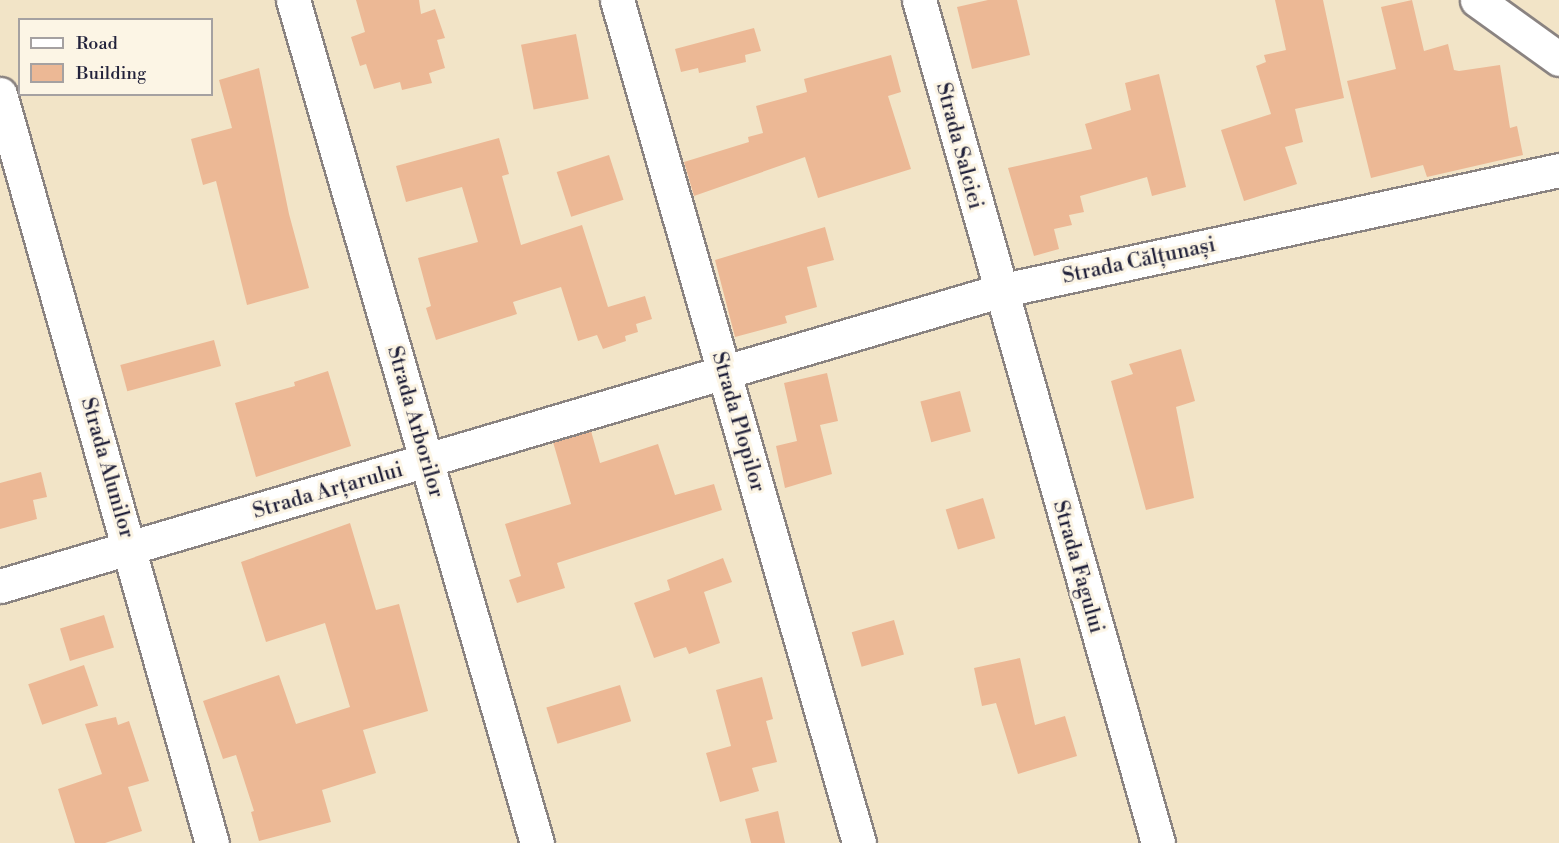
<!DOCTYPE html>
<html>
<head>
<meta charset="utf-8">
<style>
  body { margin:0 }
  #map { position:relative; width:1559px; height:843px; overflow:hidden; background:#f2e4c7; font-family:"Libre Bodoni",serif }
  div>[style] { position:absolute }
  .building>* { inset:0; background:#ecb895; transform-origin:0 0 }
  .roads { filter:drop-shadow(2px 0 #8a8381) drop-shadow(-2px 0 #8a8381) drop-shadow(0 2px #8a8381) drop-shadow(0 -2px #8a8381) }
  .minor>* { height:33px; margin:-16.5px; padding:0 16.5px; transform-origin:16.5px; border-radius:16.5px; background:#fff }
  span { translate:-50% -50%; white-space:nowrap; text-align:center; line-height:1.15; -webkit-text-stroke:6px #fcf5e5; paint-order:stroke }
  .street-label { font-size:21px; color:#22223b }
  .legend { position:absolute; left:18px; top:18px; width:195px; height:78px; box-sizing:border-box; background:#fcf5e5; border:2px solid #a5a1a1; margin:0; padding:8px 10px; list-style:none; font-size:18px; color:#22223b }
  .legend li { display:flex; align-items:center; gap:12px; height:30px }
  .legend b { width:30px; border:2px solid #a5a1a1 }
</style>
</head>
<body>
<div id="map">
  <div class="building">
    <div style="clip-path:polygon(356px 0,419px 0,421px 14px,435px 9px,445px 38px,437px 40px,445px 68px,429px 73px,432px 83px,402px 90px,400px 82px,374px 89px,366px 64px,360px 66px,351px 37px,365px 32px)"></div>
    <div style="clip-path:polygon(988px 0,1017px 0,1030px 55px,972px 69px,957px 7px)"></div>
    <div style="clip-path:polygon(1275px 0,1323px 0,1344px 98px,1295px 109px,1303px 142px,1285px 147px,1297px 184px,1244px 201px,1221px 130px,1271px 114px,1256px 66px,1266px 62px,1264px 55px,1286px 50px)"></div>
    <div style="clip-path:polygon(1412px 0,1424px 51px,1448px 44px,1454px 70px,1459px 71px,1500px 65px,1510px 128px,1517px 126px,1523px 155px,1427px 177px,1423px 165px,1371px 178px,1347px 81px,1396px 69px,1381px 7px)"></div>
    <div style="clip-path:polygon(754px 28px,761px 51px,745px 55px,746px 62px,699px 73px,698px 68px,681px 72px,675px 49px)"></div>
    <div style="left:576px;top:34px;width:66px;height:56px;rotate:79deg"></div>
    <div style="clip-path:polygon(891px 55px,901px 92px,888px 96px,911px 169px,818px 198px,805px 157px,694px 196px,684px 162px,749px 142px,748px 137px,763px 133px,756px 106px,807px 92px,804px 79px)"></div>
    <div style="clip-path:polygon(259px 68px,289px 214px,309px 288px,247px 305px,216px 181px,203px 185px,191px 139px,232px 128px,219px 80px)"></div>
    <div style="clip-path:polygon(1159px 74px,1186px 187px,1152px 196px,1147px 177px,1080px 196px,1084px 212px,1069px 215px,1072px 225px,1054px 229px,1059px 249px,1034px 256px,1008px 168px,1092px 149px,1085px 124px,1131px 110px,1125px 83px)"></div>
    <div style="clip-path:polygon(499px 138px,509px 174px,502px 176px,521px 245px,582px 225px,608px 307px,645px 296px,652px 319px,636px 324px,638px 332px,625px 336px,626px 341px,603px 349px,597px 335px,578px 341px,561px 287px,513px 302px,517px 314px,436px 340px,426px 308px,431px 306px,418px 258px,478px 242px,462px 187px,406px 202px,396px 166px)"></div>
    <div style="left:609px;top:155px;width:47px;height:55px;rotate:72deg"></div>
    <div style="clip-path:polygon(825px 227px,834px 260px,807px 267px,817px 307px,785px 316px,787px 323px,735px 337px,715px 260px)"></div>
    <div style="left:214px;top:340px;width:27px;height:97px;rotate:75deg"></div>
    <div style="clip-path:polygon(1181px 349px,1195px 401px,1176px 407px,1194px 498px,1146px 510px,1111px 381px,1133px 374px,1129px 364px)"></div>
    <div style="clip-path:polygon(328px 371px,351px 446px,256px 477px,235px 403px,295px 386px,294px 382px)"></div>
    <div style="clip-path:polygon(827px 373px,838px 421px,820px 425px,832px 474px,785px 488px,776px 446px,797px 441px,784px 383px)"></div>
    <div style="left:960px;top:391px;width:42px;height:41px;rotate:75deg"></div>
    <div style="clip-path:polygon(591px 431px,600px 463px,658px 444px,675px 495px,714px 484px,722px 510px,557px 563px,565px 588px,517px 603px,509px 580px,521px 576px,505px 524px,571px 504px,553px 442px)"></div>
    <div style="clip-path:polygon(41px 472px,47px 497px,33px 500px,37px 519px,0 529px,0 483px)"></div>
    <div style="left:983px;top:498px;width:42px;height:39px;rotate:73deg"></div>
    <div style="clip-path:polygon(350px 523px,376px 610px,399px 604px,428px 711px,363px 730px,376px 773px,322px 790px,331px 822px,259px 841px,251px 812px,254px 811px,236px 755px,223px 759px,203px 701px,279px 675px,296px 724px,350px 707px,325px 623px,266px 642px,241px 562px)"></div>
    <div style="clip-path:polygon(723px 558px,732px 582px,704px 592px,720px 643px,689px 654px,686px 647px,654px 658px,634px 603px,670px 590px,667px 580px)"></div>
    <div style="left:104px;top:615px;width:34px;height:46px;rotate:73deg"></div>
    <div style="left:894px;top:620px;width:36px;height:44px;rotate:74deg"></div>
    <div style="clip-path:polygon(1020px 658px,1035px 725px,1065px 716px,1077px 756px,1018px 774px,996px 703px,982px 706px,974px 668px)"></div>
    <div style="left:84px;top:665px;width:43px;height:59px;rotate:71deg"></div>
    <div style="clip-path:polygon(762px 677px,773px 719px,766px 721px,777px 762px,752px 768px,759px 791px,720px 802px,706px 753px,731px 746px,716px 690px)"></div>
    <div style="left:620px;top:685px;width:38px;height:77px;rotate:73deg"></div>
    <div style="clip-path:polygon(116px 717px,118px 725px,129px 721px,149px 781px,128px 787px,142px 831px,105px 843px,75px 843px,58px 789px,102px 774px,85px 724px)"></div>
    <div style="clip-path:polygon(778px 811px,785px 843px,751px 843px,745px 819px)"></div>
  </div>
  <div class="roads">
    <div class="minor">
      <div style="left:293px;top:0;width:878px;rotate:73.86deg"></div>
      <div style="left:617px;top:0;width:877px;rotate:73.98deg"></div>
      <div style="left:919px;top:0;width:876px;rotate:74.17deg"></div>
      <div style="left:1477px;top:0;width:101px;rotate:35.7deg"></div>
      <div style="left:0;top:94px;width:778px;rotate:74.2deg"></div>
      <div style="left:0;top:586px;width:1042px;rotate:-16.45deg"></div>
      <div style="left:999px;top:291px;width:573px;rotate:-12.19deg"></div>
    </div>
  </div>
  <div class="street-label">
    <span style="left:959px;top:146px;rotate:75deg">Strada Salciei</span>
    <span style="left:1139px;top:261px;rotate:-12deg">Strada Călțunași</span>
    <span style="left:415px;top:422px;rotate:74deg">Strada Arborilor</span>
    <span style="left:738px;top:422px;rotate:74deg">Strada Plopilor</span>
    <span style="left:107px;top:468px;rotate:74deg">Strada Alunilor</span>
    <span style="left:328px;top:491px;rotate:-16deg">Strada Arțarului</span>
    <span style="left:1078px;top:567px;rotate:74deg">Strada Fagului</span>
  </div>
  <ul class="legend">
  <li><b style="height:8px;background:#fff"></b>Road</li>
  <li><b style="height:16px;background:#ecb895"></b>Building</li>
  </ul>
</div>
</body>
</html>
